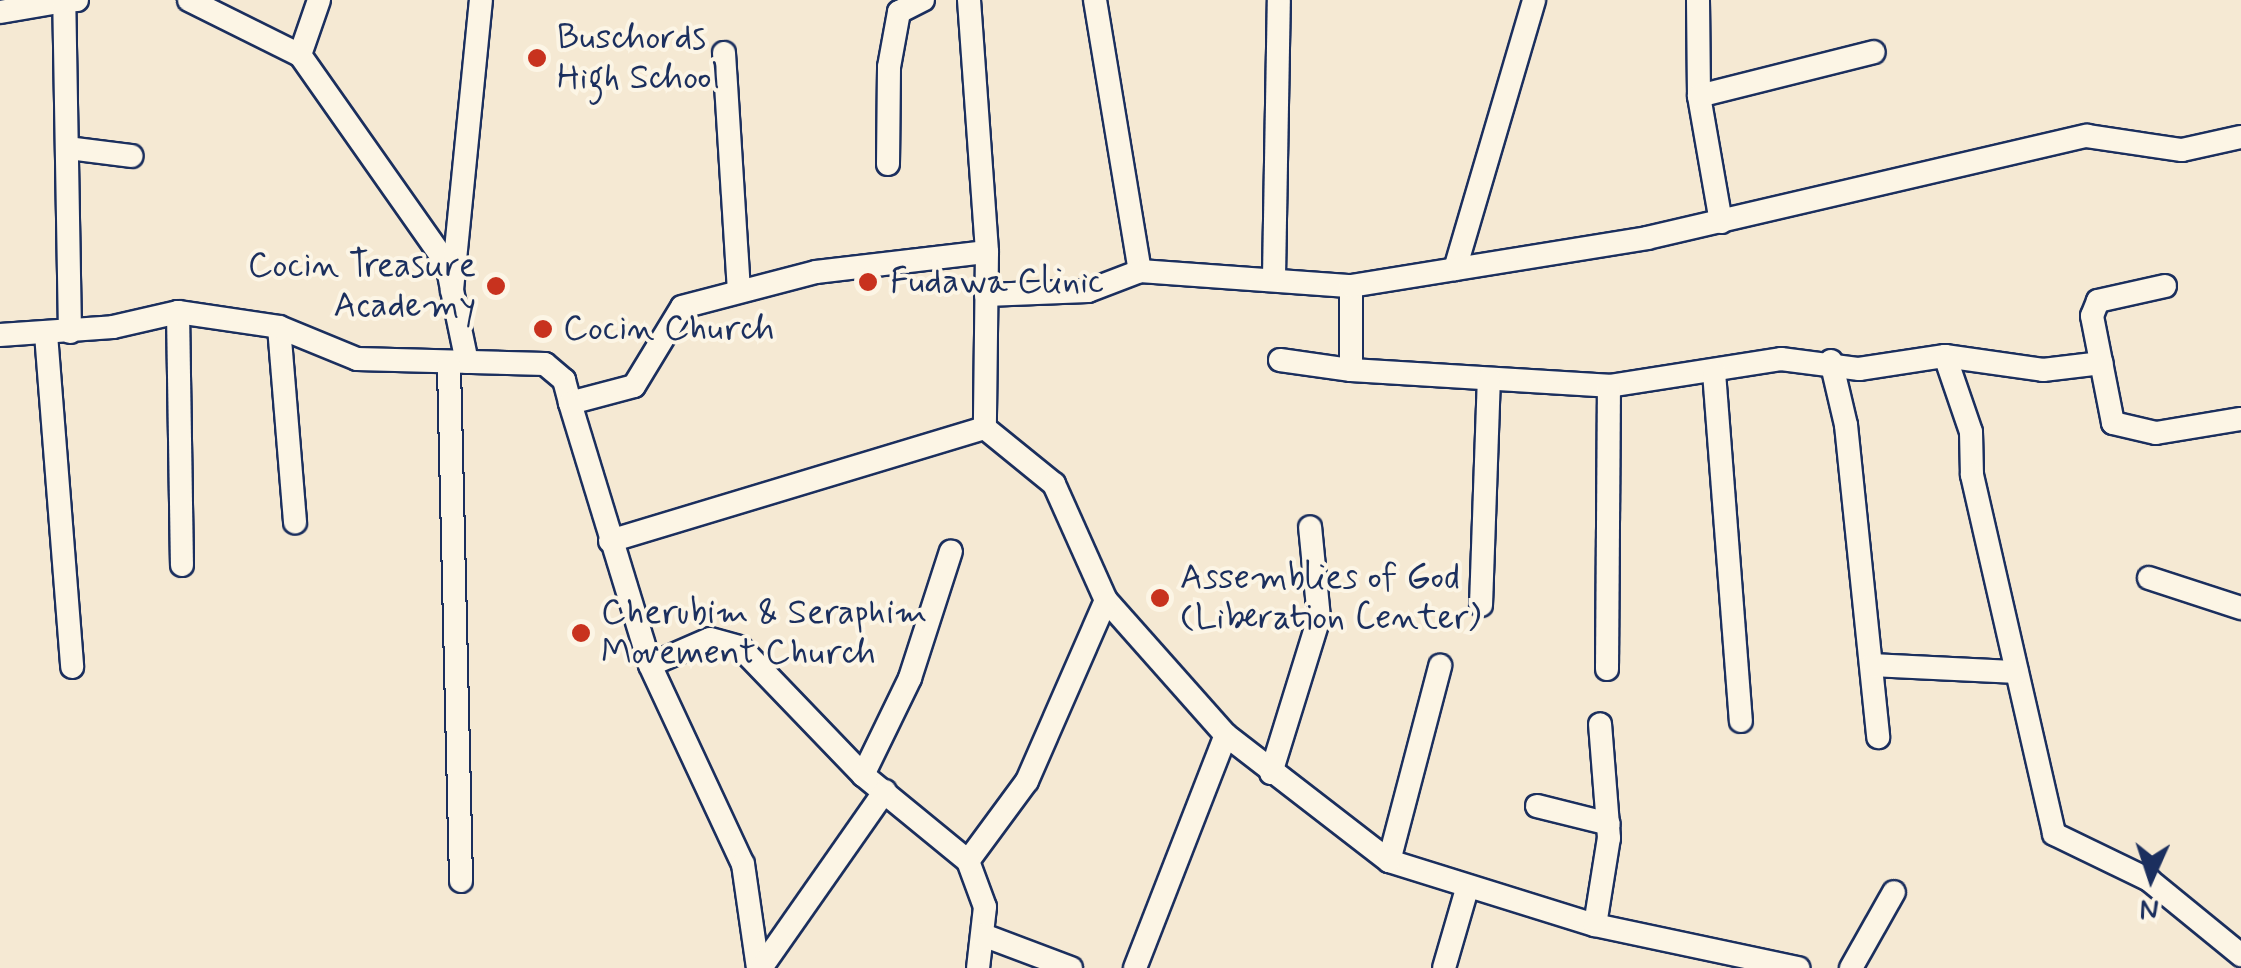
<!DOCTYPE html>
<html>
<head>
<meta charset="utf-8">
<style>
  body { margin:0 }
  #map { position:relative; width:2241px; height:968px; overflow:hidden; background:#f5e9d3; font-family:Mynerve,sans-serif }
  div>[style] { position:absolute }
  .roads { filter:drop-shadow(2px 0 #1b2f5e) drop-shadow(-2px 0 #1b2f5e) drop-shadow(0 2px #1b2f5e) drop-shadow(0 -2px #1b2f5e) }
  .minor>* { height:22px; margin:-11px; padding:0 11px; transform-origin:11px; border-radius:11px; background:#fcf5e5 }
  .dots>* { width:28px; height:28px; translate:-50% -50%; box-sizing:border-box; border:5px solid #fcf5e5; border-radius:50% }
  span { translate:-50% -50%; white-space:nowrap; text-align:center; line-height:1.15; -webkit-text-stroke:8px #fcf5e5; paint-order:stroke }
  .poi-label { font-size:35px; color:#1b2f5e }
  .left { translate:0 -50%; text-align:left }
  .right { translate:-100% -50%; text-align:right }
  .north { position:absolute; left:2101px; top:828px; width:100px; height:100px; -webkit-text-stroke:8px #fcf5e5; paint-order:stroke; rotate:183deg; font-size:28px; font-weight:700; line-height:40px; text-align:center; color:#1b2f5e }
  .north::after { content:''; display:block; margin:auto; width:35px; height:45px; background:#1b2f5e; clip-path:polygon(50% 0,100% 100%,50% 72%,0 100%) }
</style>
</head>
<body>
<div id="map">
  <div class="roads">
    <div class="minor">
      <div style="left:189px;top:0;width:124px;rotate:26.4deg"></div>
      <div style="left:300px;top:55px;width:256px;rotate:54.9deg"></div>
      <div style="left:447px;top:264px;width:26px;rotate:79deg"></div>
      <div style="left:969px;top:0;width:253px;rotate:85.9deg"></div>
      <div style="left:987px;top:252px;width:176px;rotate:90.7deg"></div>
      <div style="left:1095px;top:0;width:275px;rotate:80.6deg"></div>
      <div style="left:1698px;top:0;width:96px;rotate:89.4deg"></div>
      <div style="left:1699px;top:96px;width:128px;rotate:80.1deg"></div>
      <div style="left:0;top:12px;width:65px;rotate:-9.8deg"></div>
      <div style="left:724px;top:53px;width:237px;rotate:86.4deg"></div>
      <div style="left:300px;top:55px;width:58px;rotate:-70.9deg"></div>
      <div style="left:1699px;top:96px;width:180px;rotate:-14.1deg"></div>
      <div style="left:68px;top:148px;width:64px;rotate:7.2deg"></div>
      <div style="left:888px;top:164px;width:97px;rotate:-89.4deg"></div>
      <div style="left:889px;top:67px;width:56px;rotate:-79.7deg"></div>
      <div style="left:899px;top:12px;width:27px;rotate:-27deg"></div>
      <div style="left:1455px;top:269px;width:280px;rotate:-73.6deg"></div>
      <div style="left:1274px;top:277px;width:277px;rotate:-89deg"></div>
      <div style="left:1351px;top:286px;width:84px;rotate:90deg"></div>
      <div style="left:1351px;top:370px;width:258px;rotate:3.5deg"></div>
      <div style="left:1609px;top:386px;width:174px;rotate:-8.9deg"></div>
      <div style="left:1781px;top:359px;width:79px;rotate:7.3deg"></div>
      <div style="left:1859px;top:369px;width:87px;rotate:-8.6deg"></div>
      <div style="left:1945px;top:356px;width:99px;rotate:8.1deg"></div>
      <div style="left:2043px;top:370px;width:59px;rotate:-6.8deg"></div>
      <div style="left:2165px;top:286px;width:69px;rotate:167.4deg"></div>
      <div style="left:2098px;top:301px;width:16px;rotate:112deg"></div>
      <div style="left:2092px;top:316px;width:109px;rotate:78.9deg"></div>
      <div style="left:2113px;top:423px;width:44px;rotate:13.1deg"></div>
      <div style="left:2156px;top:433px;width:86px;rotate:-9.4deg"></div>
      <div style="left:986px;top:295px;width:102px;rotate:-2.2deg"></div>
      <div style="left:1088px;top:291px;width:56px;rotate:-21deg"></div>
      <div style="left:1140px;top:271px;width:212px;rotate:4.1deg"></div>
      <div style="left:1351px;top:286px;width:300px;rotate:-9.2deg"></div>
      <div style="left:1647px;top:238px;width:452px;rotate:-13.1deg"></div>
      <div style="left:2087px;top:136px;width:96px;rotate:8.4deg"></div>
      <div style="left:2182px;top:150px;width:60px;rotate:-12.4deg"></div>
      <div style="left:178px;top:312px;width:253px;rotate:89.1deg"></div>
      <div style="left:279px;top:327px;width:196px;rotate:85.3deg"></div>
      <div style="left:70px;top:332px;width:331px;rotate:-91deg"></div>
      <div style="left:64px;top:1px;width:13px;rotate:-4deg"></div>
      <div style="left:46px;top:334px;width:334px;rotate:85.5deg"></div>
      <div style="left:0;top:335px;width:113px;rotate:-4deg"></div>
      <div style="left:113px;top:327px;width:67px;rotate:-13deg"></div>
      <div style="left:178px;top:312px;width:102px;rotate:8.4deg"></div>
      <div style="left:279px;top:327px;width:84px;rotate:22.3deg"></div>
      <div style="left:357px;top:359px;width:188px;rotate:1.5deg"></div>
      <div style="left:545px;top:364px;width:25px;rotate:40deg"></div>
      <div style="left:564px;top:380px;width:24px;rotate:75deg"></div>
      <div style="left:570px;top:403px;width:66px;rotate:-14.9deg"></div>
      <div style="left:634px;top:386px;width:92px;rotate:-58.7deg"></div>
      <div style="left:682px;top:307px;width:138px;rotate:-14.6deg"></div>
      <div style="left:816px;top:272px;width:172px;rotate:-6.7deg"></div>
      <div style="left:1945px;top:356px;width:80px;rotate:71.1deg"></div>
      <div style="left:1971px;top:432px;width:43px;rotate:88.7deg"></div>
      <div style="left:1972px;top:475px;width:368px;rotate:77.1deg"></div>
      <div style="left:2054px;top:834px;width:106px;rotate:25.8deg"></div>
      <div style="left:2149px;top:880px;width:119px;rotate:39.2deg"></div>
      <div style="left:1280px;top:360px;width:72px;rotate:8deg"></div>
      <div style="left:1831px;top:361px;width:66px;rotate:76.8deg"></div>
      <div style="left:1846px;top:425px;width:314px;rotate:84.1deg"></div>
      <div style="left:467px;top:362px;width:74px;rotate:-101.8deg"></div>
      <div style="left:452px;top:290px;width:291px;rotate:-84.3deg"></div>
      <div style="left:449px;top:367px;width:514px;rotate:88.66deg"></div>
      <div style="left:1714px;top:372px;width:350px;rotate:85.6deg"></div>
      <div style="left:570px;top:403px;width:274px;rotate:73deg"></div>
      <div style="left:650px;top:665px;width:220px;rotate:65deg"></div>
      <div style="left:743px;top:864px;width:105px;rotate:81.8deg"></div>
      <div style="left:985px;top:428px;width:89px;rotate:39.1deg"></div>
      <div style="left:1054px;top:484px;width:127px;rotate:65.9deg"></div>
      <div style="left:1106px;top:600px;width:181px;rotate:48.4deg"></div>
      <div style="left:1226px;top:735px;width:206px;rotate:37.7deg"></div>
      <div style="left:1389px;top:861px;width:216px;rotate:17.3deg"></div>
      <div style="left:1595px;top:925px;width:208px;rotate:12deg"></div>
      <div style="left:610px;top:541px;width:392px;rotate:-16.8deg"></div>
      <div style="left:2149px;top:578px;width:97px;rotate:18.1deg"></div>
      <div style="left:1481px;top:605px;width:226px;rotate:-88deg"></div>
      <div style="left:650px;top:665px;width:65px;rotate:-23.4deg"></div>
      <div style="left:710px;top:639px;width:31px;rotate:15deg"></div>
      <div style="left:740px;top:647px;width:178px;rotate:46.1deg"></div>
      <div style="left:863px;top:775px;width:136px;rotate:39.3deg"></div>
      <div style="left:968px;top:861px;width:49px;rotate:69.7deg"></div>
      <div style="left:985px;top:907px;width:61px;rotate:96.5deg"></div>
      <div style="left:1872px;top:665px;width:145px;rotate:2.8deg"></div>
      <div style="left:1607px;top:669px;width:283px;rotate:-89.6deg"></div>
      <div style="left:1271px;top:773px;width:162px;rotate:-72.8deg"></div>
      <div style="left:1319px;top:618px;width:91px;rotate:-95.6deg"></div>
      <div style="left:863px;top:775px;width:108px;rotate:-64.1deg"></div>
      <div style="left:910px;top:678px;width:133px;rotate:-72.1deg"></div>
      <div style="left:1537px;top:806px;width:74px;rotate:14deg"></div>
      <div style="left:968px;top:861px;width:99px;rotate:-53.6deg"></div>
      <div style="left:1027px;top:781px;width:197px;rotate:-66.4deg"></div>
      <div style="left:1389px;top:861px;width:202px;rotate:-75.3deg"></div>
      <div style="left:1595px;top:925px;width:88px;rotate:-80.9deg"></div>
      <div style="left:1609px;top:838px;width:114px;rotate:-94.5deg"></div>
      <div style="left:983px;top:935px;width:94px;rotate:20.6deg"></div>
      <div style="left:761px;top:968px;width:216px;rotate:-55deg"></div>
      <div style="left:1135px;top:968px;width:250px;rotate:-68.7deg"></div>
      <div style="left:1444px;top:968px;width:82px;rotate:-73.8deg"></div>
      <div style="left:1851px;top:968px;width:87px;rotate:-60.5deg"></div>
    </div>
  </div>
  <div class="dots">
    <div style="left:537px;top:58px;background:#c8321e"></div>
    <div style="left:868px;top:282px;background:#c8321e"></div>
    <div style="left:496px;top:286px;background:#c8321e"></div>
    <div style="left:543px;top:329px;background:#c8321e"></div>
    <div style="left:1160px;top:598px;background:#c8321e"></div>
    <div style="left:581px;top:633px;background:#c8321e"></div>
  </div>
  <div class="poi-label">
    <span class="left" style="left:557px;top:58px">Buschords<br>High School</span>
    <span class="right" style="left:476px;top:286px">Cocin Treasure<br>Academy</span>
    <span class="left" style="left:890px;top:282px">Fudawa Clinic</span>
    <span class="left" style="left:563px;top:329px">Cocin Church</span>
    <span class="left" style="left:1180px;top:598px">Assemblies of God<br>(Liberation Center)</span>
    <span class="left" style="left:601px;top:633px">Cherubim &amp; Seraphim<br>Movement Church</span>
  </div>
  <div class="north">N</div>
</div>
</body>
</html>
